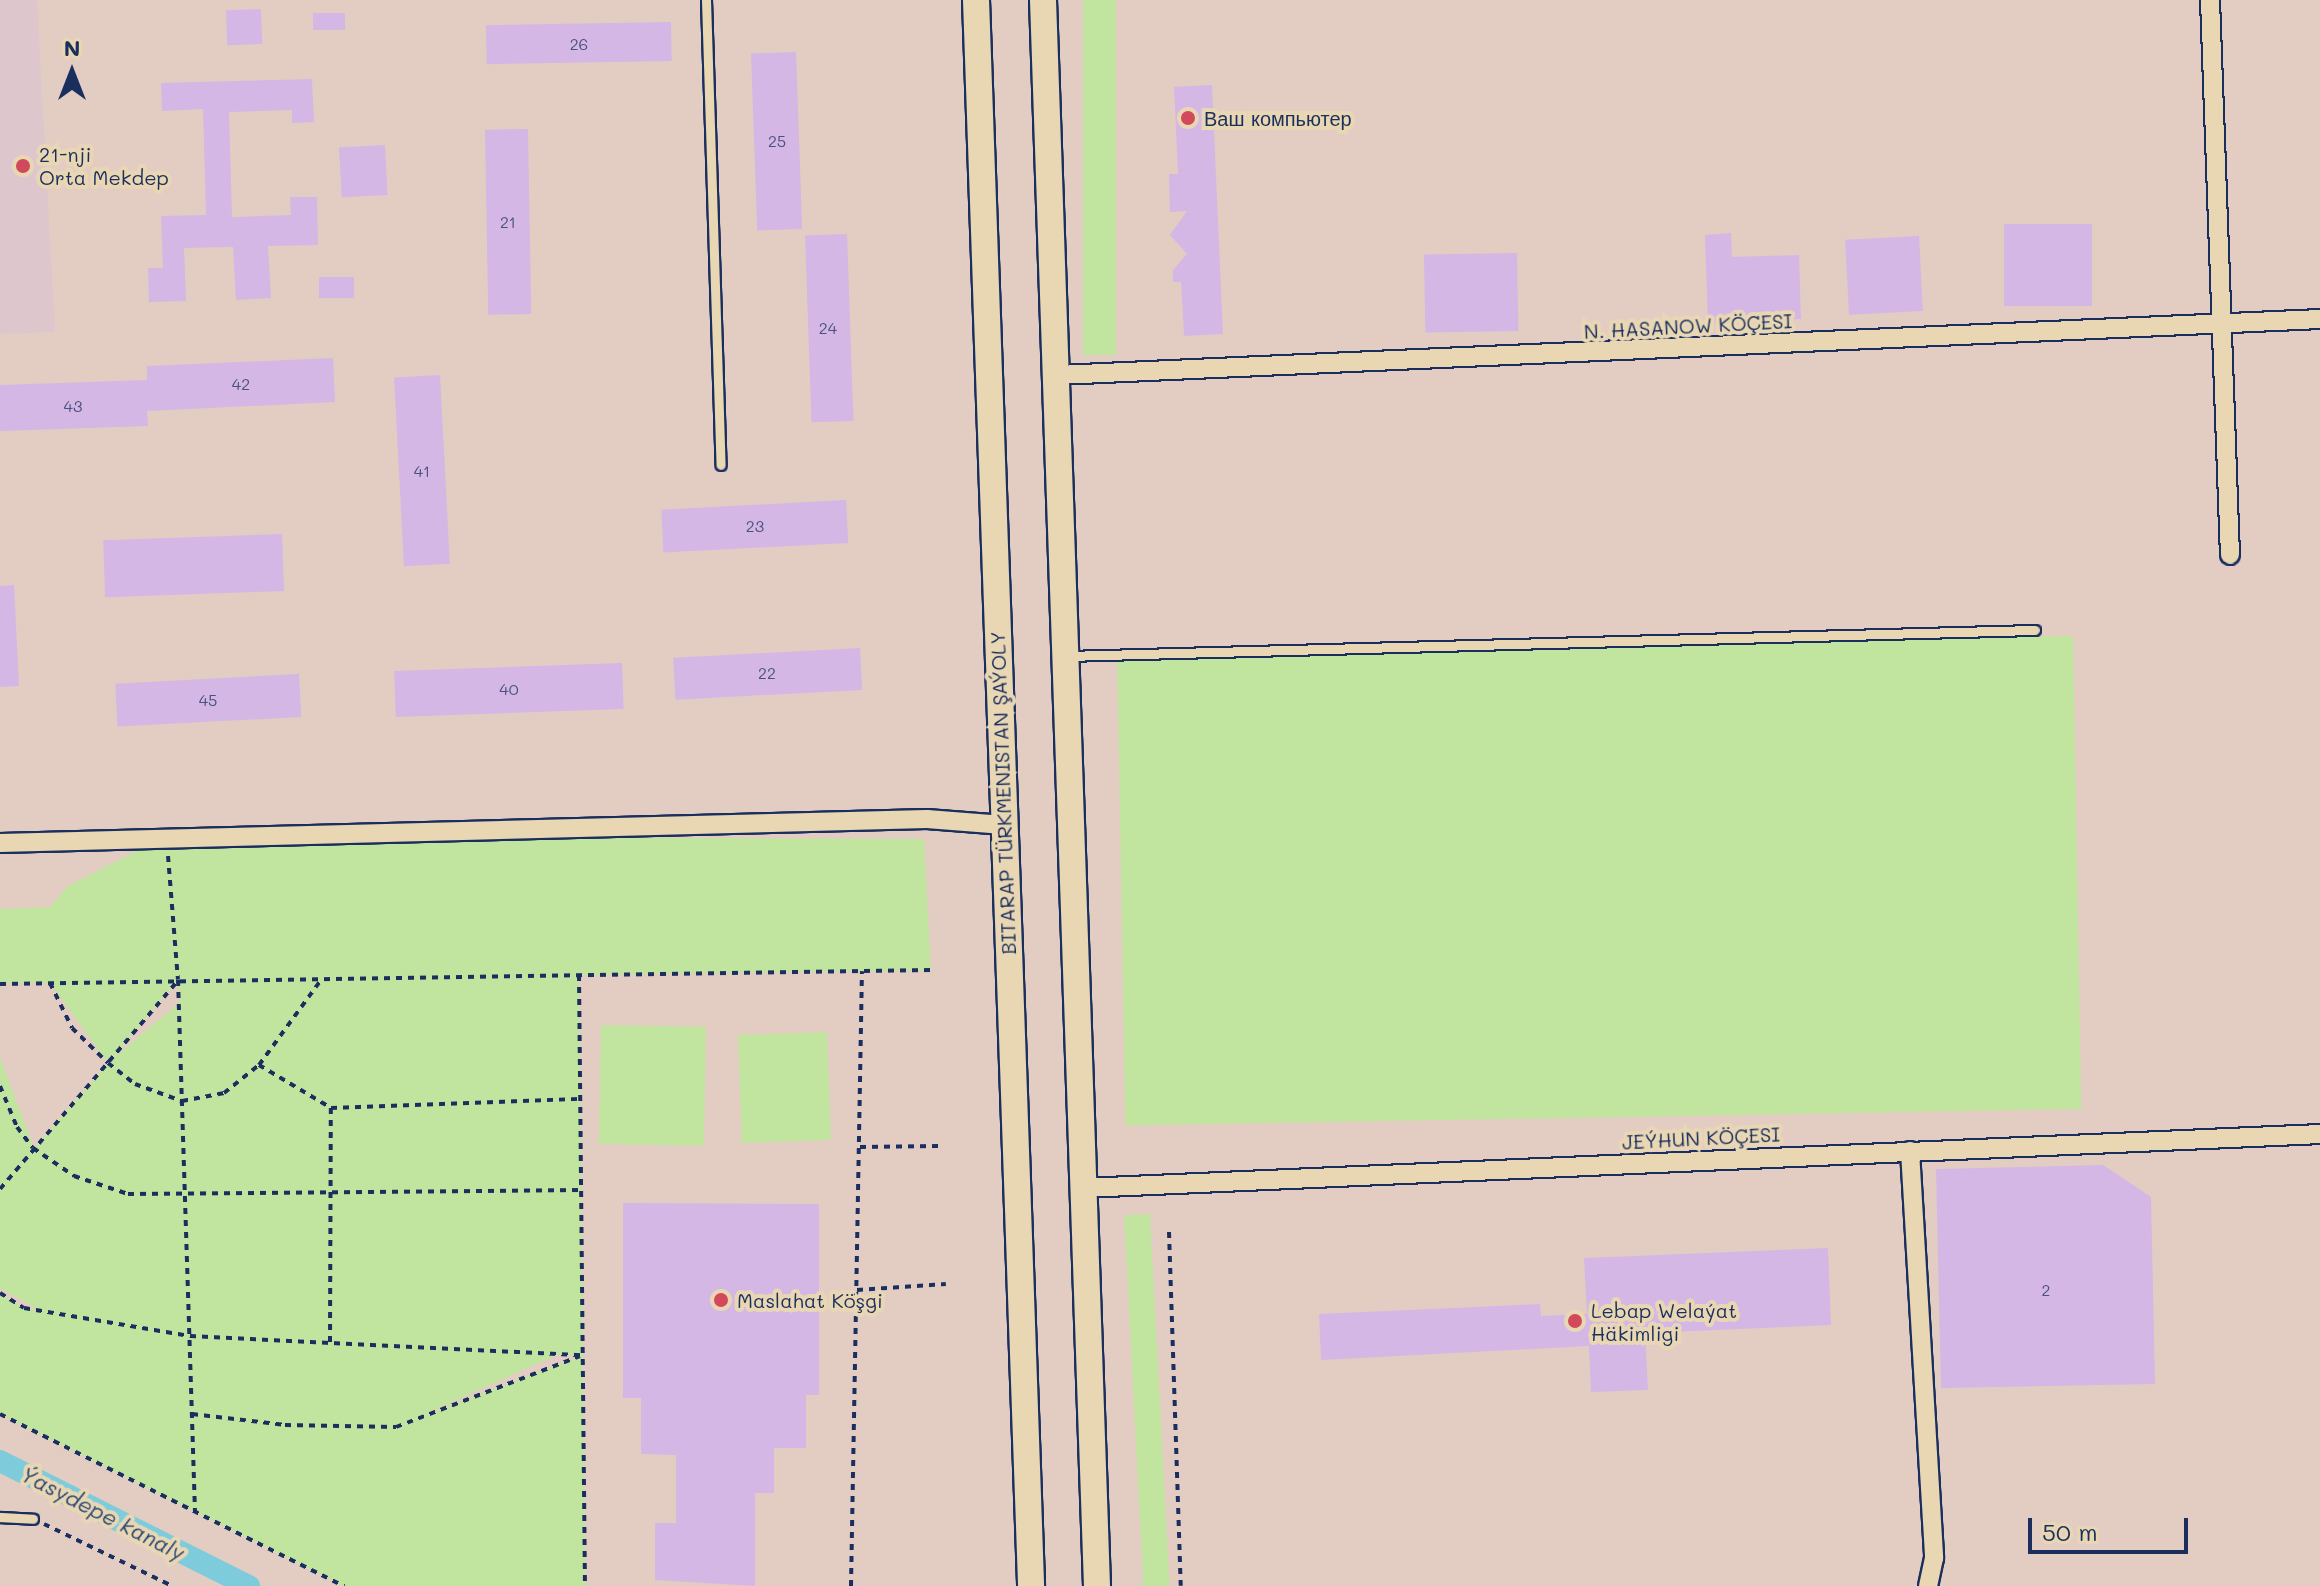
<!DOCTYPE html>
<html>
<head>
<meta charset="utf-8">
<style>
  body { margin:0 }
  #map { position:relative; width:2320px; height:1586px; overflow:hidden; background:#e3cdc3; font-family:Mali,sans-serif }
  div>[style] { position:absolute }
  .built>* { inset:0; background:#dec6cd }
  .green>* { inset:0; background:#c1e59f; transform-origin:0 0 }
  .canal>* { height:22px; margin:-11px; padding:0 11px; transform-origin:11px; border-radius:11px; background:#7dcbdb }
  .building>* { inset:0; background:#d4b7e5; transform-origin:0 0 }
  .path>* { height:4px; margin-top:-2px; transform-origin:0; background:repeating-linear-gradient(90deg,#1b2f5e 0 6px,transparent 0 12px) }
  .roads { filter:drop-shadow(2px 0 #1b2f5e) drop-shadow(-2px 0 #1b2f5e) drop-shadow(0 2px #1b2f5e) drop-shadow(0 -2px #1b2f5e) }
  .lane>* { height:9px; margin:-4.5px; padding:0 4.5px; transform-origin:4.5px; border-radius:4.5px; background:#e9d7b4 }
  .street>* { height:18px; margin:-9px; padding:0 9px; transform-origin:9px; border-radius:9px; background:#e9d7b4 }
  .secondary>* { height:26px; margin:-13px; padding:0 13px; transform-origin:13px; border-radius:13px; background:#e9d7b4 }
  .dots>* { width:22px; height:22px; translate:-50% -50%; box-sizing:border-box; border:4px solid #e9d7b4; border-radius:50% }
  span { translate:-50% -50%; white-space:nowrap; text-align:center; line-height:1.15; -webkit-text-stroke:8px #e9d7b4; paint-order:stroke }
  .number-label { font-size:16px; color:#495180 }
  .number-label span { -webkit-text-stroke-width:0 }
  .poi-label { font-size:20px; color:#1b2f5e }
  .left { translate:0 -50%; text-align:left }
  .street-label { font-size:20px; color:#1b2f5e }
  .water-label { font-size:22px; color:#2a4671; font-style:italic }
  .north { position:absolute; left:32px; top:32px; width:80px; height:80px; -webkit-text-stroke:6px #e9d7b4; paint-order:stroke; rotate:0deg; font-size:22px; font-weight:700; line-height:32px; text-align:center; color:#1b2f5e }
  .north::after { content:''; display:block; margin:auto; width:28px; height:36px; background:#1b2f5e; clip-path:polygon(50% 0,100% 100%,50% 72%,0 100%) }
  .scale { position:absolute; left:2028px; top:1518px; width:160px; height:36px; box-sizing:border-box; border:4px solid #1b2f5e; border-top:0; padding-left:10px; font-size:24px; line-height:28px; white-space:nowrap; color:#1b2f5e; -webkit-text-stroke:6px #e9d7b4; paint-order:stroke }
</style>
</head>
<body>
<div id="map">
  <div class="built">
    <div style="clip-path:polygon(0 0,37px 0,55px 332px,0 334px)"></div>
  </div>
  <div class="green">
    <div style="left:1083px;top:0;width:33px;height:355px"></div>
    <div style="left:2073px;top:636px;width:473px;height:956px;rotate:89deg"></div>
    <div style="clip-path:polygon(evenodd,166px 836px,924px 839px,931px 970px,579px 975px,585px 1586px,344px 1586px,0 1414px,0 1293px,24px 1308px,39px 1310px,0 1288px,0 1057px,34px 1148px,108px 1063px,50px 983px,0 983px,0 909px,50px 907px,68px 886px,166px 836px,178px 981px,179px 1003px,113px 1058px,177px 981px,178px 981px,166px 836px,559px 1354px,581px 1356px,416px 1418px,559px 1354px)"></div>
    <div style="left:601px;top:1025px;width:105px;height:119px;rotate:1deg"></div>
    <div style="left:827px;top:1032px;width:108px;height:89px;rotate:88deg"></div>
    <div style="left:1150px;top:1214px;width:372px;height:26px;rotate:87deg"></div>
  </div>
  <div class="canal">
    <div style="left:0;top:1461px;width:279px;rotate:26.7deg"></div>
  </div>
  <div class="building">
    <div style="left:261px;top:9px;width:35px;height:35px;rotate:88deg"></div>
    <div style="left:345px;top:13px;width:17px;height:32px;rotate:90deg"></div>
    <div style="left:671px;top:22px;width:39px;height:185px;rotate:89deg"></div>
    <div style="left:796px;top:52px;width:177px;height:45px;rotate:88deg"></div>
    <div style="clip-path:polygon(312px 79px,314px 122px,292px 123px,292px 110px,229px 112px,232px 217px,291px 215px,290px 197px,317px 197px,318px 245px,268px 246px,271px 298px,236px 300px,233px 247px,184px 248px,186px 301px,149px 302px,148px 268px,163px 268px,161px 216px,206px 215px,203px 109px,162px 111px,161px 83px)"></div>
    <div style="clip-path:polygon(1212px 85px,1223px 334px,1184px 336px,1181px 282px,1173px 282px,1173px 270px,1187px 254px,1170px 235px,1187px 211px,1170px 212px,1169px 174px,1178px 174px,1174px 87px)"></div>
    <div style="left:528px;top:129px;width:185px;height:43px;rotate:89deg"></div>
    <div style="left:385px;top:145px;width:50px;height:46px;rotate:87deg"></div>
    <div style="left:2004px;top:224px;width:88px;height:82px"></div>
    <div style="clip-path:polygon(1731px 233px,1732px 257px,1799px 255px,1801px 319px,1708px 323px,1705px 235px)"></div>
    <div style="left:847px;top:234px;width:187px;height:42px;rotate:88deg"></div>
    <div style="left:1919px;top:236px;width:75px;height:74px;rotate:87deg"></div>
    <div style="left:1517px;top:253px;width:78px;height:93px;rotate:89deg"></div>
    <div style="left:319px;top:277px;width:35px;height:21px"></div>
    <div style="clip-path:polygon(333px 358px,335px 402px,147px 411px,148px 426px,0 431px,0 385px,147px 380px,147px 366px)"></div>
    <div style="left:440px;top:375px;width:189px;height:46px;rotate:87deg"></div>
    <div style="left:846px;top:500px;width:43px;height:185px;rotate:87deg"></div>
    <div style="left:282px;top:534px;width:57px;height:179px;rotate:88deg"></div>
    <div style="clip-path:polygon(14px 585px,19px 686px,0 687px,0 586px)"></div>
    <div style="left:860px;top:648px;width:42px;height:187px;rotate:87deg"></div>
    <div style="left:622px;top:663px;width:46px;height:228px;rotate:88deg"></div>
    <div style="left:299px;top:674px;width:43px;height:184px;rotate:87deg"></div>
    <div style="clip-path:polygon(2103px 1165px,2151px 1197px,2155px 1384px,1941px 1388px,1936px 1169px)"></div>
    <div style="clip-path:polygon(623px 1203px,819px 1204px,819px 1395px,806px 1395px,806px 1448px,774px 1448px,774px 1493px,755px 1493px,755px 1586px,655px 1580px,655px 1523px,676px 1523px,676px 1455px,641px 1454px,641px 1398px,623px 1398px)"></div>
    <div style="clip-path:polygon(1828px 1248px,1831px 1325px,1645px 1333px,1648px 1390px,1591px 1392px,1589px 1346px,1321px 1360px,1319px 1314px,1540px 1304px,1541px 1316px,1587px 1314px,1584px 1258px)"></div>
  </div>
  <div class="path">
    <div style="left:168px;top:856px;width:124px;rotate:85.4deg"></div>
    <div style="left:178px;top:980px;width:533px;rotate:88.17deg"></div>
    <div style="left:579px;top:975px;width:611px;rotate:89.44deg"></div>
    <div style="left:50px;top:983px;width:50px;rotate:63.9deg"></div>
    <div style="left:72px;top:1028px;width:50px;rotate:44.2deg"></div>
    <div style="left:108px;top:1063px;width:34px;rotate:38deg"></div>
    <div style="left:135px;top:1084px;width:50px;rotate:19.9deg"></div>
    <div style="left:182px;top:1101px;width:43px;rotate:-10.8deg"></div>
    <div style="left:224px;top:1093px;width:45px;rotate:-38.7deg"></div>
    <div style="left:259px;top:1065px;width:105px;rotate:-53.9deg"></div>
    <div style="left:0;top:984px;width:931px;rotate:-0.86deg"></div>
    <div style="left:259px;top:1065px;width:84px;rotate:30.8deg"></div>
    <div style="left:331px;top:1108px;width:249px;rotate:-2.1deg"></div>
    <div style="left:0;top:1086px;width:44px;rotate:67.5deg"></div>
    <div style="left:17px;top:1127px;width:26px;rotate:53deg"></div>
    <div style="left:33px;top:1148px;width:50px;rotate:34.3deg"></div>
    <div style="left:74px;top:1176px;width:57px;rotate:18.4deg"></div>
    <div style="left:128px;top:1194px;width:453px;rotate:-0.5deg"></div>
    <div style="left:860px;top:1147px;width:78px;rotate:-0.7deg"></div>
    <div style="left:0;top:1189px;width:272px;rotate:-49.5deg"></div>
    <div style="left:1169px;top:1232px;width:354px;rotate:88.1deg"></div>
    <div style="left:857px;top:1290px;width:89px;rotate:-3.9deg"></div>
    <div style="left:0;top:1293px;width:28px;rotate:32deg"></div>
    <div style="left:24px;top:1308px;width:168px;rotate:9.6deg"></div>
    <div style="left:190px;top:1336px;width:392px;rotate:2.8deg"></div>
    <div style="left:330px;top:1342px;width:234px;rotate:-89.8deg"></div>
    <div style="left:0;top:1414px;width:385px;rotate:26.6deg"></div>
    <div style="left:192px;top:1414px;width:94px;rotate:6.7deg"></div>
    <div style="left:285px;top:1425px;width:111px;rotate:1deg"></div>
    <div style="left:396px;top:1427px;width:197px;rotate:-21.1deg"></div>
    <div style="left:44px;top:1524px;width:142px;rotate:25.8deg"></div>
    <div style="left:851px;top:1586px;width:615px;rotate:-88.98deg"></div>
  </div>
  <div class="roads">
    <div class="lane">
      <div style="left:706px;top:0;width:465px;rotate:88.2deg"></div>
      <div style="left:1066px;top:656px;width:969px;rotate:-1.54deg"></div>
      <div style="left:0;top:1517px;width:33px;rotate:3deg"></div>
    </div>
    <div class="street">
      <div style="left:2210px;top:0;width:555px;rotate:87.94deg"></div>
      <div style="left:1058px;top:375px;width:1263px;rotate:-2.54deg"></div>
      <div style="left:0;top:843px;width:927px;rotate:-1.48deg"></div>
      <div style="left:927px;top:819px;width:77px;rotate:4.5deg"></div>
      <div style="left:1910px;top:1151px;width:408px;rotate:86.6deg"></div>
      <div style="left:1934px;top:1558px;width:29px;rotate:102deg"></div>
      <div style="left:1084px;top:1188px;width:1237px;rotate:-2.5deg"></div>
    </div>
    <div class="secondary">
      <div style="left:976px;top:0;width:1587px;rotate:88.01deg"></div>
      <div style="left:1043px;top:0;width:1587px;rotate:88.05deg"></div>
    </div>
  </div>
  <div class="dots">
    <div style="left:1188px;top:118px;background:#d1495b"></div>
    <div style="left:23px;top:166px;background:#d1495b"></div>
    <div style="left:721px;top:1300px;background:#d1495b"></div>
    <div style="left:1575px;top:1321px;background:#d1495b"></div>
  </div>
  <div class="number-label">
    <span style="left:579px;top:44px">26</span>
    <span style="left:777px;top:141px">25</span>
    <span style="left:508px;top:222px">21</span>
    <span style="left:828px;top:328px">24</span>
    <span style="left:241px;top:384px">42</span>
    <span style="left:73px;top:406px">43</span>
    <span style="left:422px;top:471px">41</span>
    <span style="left:755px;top:526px">23</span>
    <span style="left:767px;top:673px">22</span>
    <span style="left:509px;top:689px">40</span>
    <span style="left:208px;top:700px">45</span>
    <span style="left:2046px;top:1290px">2</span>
  </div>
  <div class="poi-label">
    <span class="left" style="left:1204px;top:118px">Ваш компьютер</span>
    <span class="left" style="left:39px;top:166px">21-nji<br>Orta Mekdep</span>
    <span class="left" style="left:737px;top:1300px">Maslahat Köşgi</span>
    <span class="left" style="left:1591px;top:1322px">Lebap Welaýat<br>Häkimligi</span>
  </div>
  <div class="street-label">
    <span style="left:1688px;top:326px;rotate:-3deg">N. HASANOW KÖÇESI</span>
    <span style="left:1003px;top:793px;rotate:-92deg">BITARAP TÜRKMENISTAN ŞAÝOLY</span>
    <span style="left:1701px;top:1138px;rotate:-3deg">JEÝHUN KÖÇESI</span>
  </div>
  <div class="water-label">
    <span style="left:103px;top:1513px;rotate:27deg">Ýasydepe kanaly</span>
  </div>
  <div class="north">N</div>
  <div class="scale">50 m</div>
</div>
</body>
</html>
